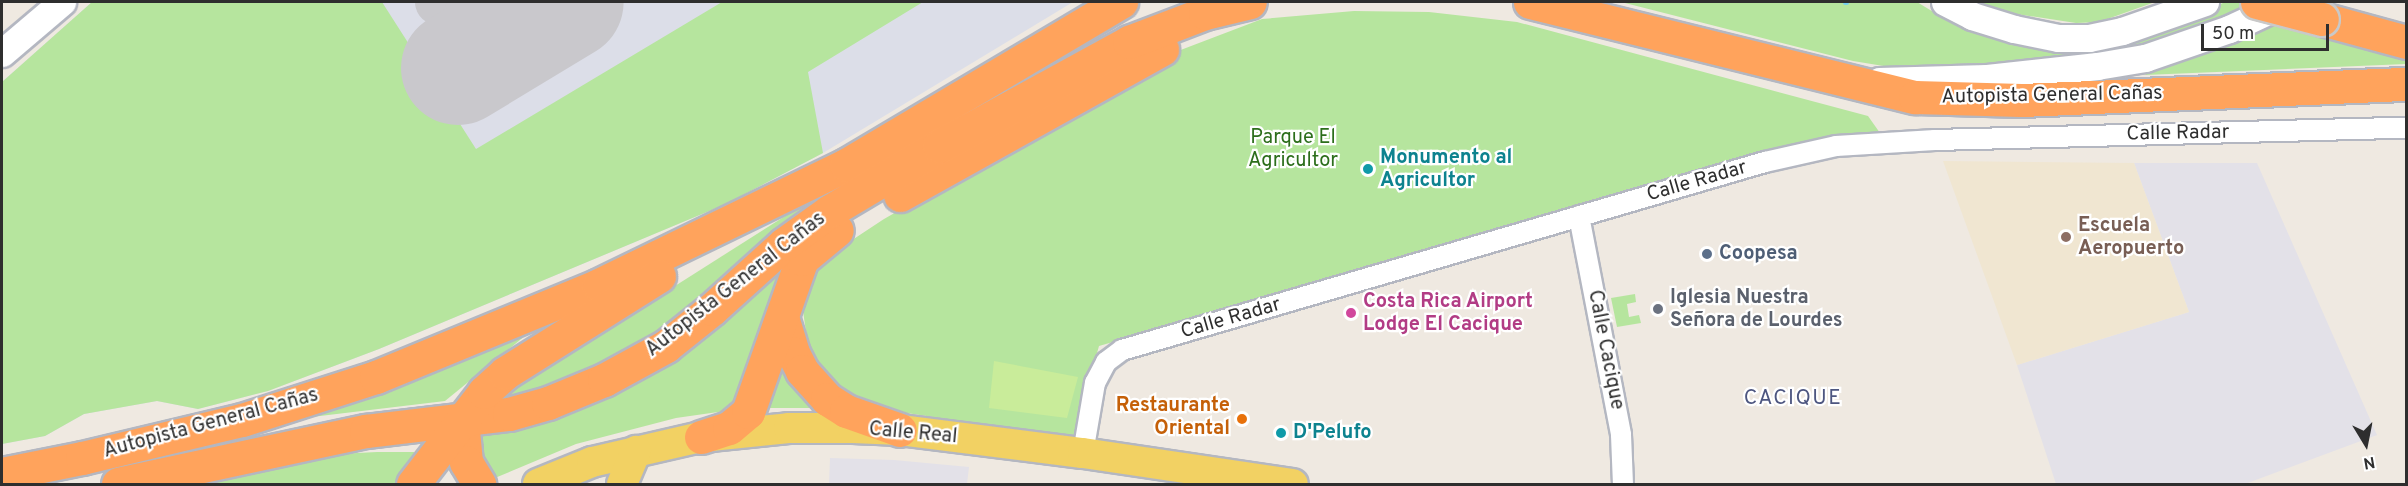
<!DOCTYPE html>
<html>
<head>
<meta charset="utf-8">
<style>
  body { margin:0 }
  #map { position:relative; width:2408px; height:486px; overflow:hidden; background:#efe9e1; font-family:Overpass,sans-serif }
  div>[style] { position:absolute }
  .industrial>* { inset:0; background:#e3e1e8 }
  .education>* { inset:0; background:#f0e6d1 }
  .airport>* { inset:0; background:#dcdee8 }
  .green>* { inset:0; background:#b6e59e }
  .pitch>* { inset:0; background:#c9ec9a }
  .stream>* { height:5px; margin:-2.5px; padding:0 2.5px; transform-origin:2.5px; border-radius:2.5px; background:#75cff0 }
  .taxiway>* { height:46px; margin:-23px; padding:0 23px; transform-origin:23px; border-radius:23px; background:#c9c8cc }
  .runway>* { height:114px; margin:-57px; padding:0 57px; transform-origin:57px; border-radius:57px; background:#c9c8cc }
  .roads { filter:drop-shadow(2px 0 #b4b7c1) drop-shadow(-2px 0 #b4b7c1) drop-shadow(0 2px #b4b7c1) drop-shadow(0 -2px #b4b7c1) }
  .street>* { height:20px; margin:-10px; padding:0 10px; transform-origin:10px; border-radius:10px; background:#fff }
  .secondary>* { height:27px; margin:-13.5px; padding:0 13.5px; transform-origin:13.5px; border-radius:13.5px; background:#fff }
  .primary>* { height:30px; margin:-15px; padding:0 15px; transform-origin:15px; border-radius:15px; background:#f2d163 }
  .highway>* { height:33px; margin:-16.5px; padding:0 16.5px; transform-origin:16.5px; border-radius:16.5px; background:#ffa35c }
  .bridges { filter:drop-shadow(2px 0 #c9c9c9) drop-shadow(-2px 0 #c9c9c9) drop-shadow(0 2px #c9c9c9) drop-shadow(0 -2px #c9c9c9) }
  .highway-bridge>* { height:33px; margin:-16.5px; padding:0 16.5px; transform-origin:16.5px; border-radius:16.5px; background:#ffa35c }
  .dots>* { width:16px; height:16px; translate:-50% -50%; box-sizing:border-box; border:3px solid #fff; border-radius:50% }
  span { translate:-50% -50%; white-space:nowrap; text-align:center; line-height:1.15; -webkit-text-stroke:4.5px #fff; paint-order:stroke }
  .street-label { font-size:20px; color:#2e2e2e }
  .park-label { font-size:20px; color:#2c6e1b }
  .culture-label { font-size:20px; color:#0d838f; font-weight:700 }
  .left { translate:0 -50%; text-align:left }
  .education-label { font-size:20px; color:#785e54; font-weight:700 }
  .service-label { font-size:20px; color:#4e5e75; font-weight:700 }
  .worship-label { font-size:20px; color:#5b616d; font-weight:700 }
  .hotel-label { font-size:20px; color:#b23c85; font-weight:700 }
  .food-label { font-size:20px; color:#c56008; font-weight:700 }
  .right { translate:-100% -50%; text-align:right }
  .neighbourhood-label { font-size:21px; color:#4d5680; letter-spacing:1.5px }
  .frame { position:absolute; inset:0; border:3px solid #2e2e2e; pointer-events:none }
  .north { position:absolute; left:2336px; top:414px; width:60px; height:60px; -webkit-text-stroke:4px #fff; paint-order:stroke; rotate:170deg; font-size:16px; font-weight:700; line-height:24px; text-align:center; color:#2e2e2e }
  .north::after { content:''; display:block; margin:auto; width:21px; height:27px; background:#2e2e2e; clip-path:polygon(50% 0,100% 100%,50% 72%,0 100%) }
  .scale { position:absolute; left:2201px; top:24px; width:128px; height:27px; box-sizing:border-box; border:3px solid #2e2e2e; border-top:0; padding-left:8px; font-size:18px; line-height:21px; white-space:nowrap; color:#2e2e2e; -webkit-text-stroke:4px #fff; paint-order:stroke }
</style>
</head>
<body>
<div id="map">
  <div class="industrial">
    <div style="clip-path:polygon(2134px 163px,2257px 163px,2377px 435px,2245px 484px,2056px 484px,2017px 365px,2189px 312px)"></div>
    <div style="clip-path:polygon(830px 458px,894px 460px,969px 467px,967px 484px,829px 484px)"></div>
  </div>
  <div class="education">
    <div style="clip-path:polygon(1943px 161px,2134px 163px,2189px 312px,2017px 365px)"></div>
  </div>
  <div class="airport">
    <div style="clip-path:polygon(92px 2px,1073px 2px,823px 153px,726px 204px,379px 349px,268px 391px,198px 409px,157px 401px,84px 414px,45px 436px,2px 444px,2px 82px)"></div>
  </div>
  <div class="green">
    <div style="clip-path:polygon(92px 2px,382px 2px,476px 149px,722px 2px,923px 2px,808px 72px,823px 153px,726px 204px,379px 349px,268px 391px,198px 409px,157px 401px,84px 414px,45px 436px,2px 444px,2px 82px)"></div>
    <div style="clip-path:polygon(1621px 2px,1917px 2px,1935px 13px,1973px 30px,2017px 44px,2053px 50px,2195px 16px,2225px 2px,2267px 2px,2114px 58px,1914px 71px,1853px 61px)"></div>
    <div style="clip-path:polygon(1978px 2px,2155px 2px,2099px 22px,2076px 23px,2010px 13px)"></div>
    <div style="clip-path:polygon(1354px 11px,1429px 12px,1517px 22px,1868px 116px,1880px 133px,1828px 139px,1776px 150px,1099px 346px,1073px 438px,880px 409px,848px 394px,827px 379px,816px 363px,807px 339px,803px 311px,807px 285px,819px 263px,837px 250px,884px 219px,1178px 51px,1262px 19px)"></div>
    <div style="clip-path:polygon(2265px 22px,2406px 46px,2406px 64px,2145px 75px,2156px 62px)"></div>
    <div style="clip-path:polygon(823px 192px,703px 299px,637px 347px,593px 371px,486px 406px)"></div>
    <div style="clip-path:polygon(784px 264px,736px 405px,725px 411px,676px 418px,576px 444px,490px 480px,475px 456px,476px 437px,538px 420px,589px 400px,698px 341px)"></div>
    <div style="clip-path:polygon(1635px 294px,1636px 302px,1627px 304px,1629px 317px,1639px 315px,1641px 323px,1617px 327px,1611px 298px)"></div>
    <div style="clip-path:polygon(558px 309px,445px 401px,295px 419px)"></div>
    <div style="clip-path:polygon(779px 351px,819px 408px,762px 408px)"></div>
    <div style="clip-path:polygon(377px 452px,414px 452px,413px 464px,395px 484px,193px 484px,338px 454px)"></div>
  </div>
  <div class="pitch">
    <div style="clip-path:polygon(994px 361px,1078px 377px,1067px 418px,989px 408px)"></div>
  </div>
  <div class="stream">
    <div style="left:1845px;top:2px;width:1px"></div>
  </div>
  <div class="taxiway">
    <div style="left:438px;top:2px;width:31px;rotate:31deg"></div>
    <div style="left:465px;top:18px;width:25px;rotate:14deg"></div>
    <div style="left:489px;top:24px;width:39px;rotate:1deg"></div>
  </div>
  <div class="runway">
    <div style="left:458px;top:68px;width:127px;rotate:-31.2deg"></div>
  </div>
  <div class="roads">
    <div class="street">
      <div style="left:1579px;top:216px;width:223px;rotate:79.1deg"></div>
      <div style="left:1621px;top:435px;width:49px;rotate:87.7deg"></div>
      <div style="left:1083px;top:453px;width:71px;rotate:-80.3deg"></div>
      <div style="left:1095px;top:383px;width:24px;rotate:-62deg"></div>
      <div style="left:1106px;top:362px;width:20px;rotate:-37deg"></div>
      <div style="left:1122px;top:350px;width:670px;rotate:-16.3deg"></div>
      <div style="left:1765px;top:162px;width:73px;rotate:-12.7deg"></div>
      <div style="left:1836px;top:146px;width:99px;rotate:-3.5deg"></div>
      <div style="left:1935px;top:140px;width:471px;rotate:-1.5deg"></div>
    </div>
    <div class="secondary">
      <div style="left:1945px;top:2px;width:30px;rotate:27deg"></div>
      <div style="left:1972px;top:16px;width:44px;rotate:17.2deg"></div>
      <div style="left:2014px;top:29px;width:45px;rotate:11.6deg"></div>
      <div style="left:2058px;top:38px;width:31px"></div>
      <div style="left:2089px;top:38px;width:34px;rotate:-12deg"></div>
      <div style="left:2122px;top:31px;width:88px;rotate:-19.3deg"></div>
      <div style="left:2px;top:53px;width:79px;rotate:-40.4deg"></div>
      <div style="left:1879px;top:81px;width:108px;rotate:-1.6deg"></div>
      <div style="left:1987px;top:78px;width:111px;rotate:-6.2deg"></div>
      <div style="left:2097px;top:66px;width:49px;rotate:-9.5deg"></div>
      <div style="left:2145px;top:58px;width:89px;rotate:-19deg"></div>
      <div style="left:2229px;top:29px;width:64px;rotate:-25deg"></div>
    </div>
    <div class="primary">
      <div style="left:538px;top:484px;width:58px;rotate:-22.2deg"></div>
      <div style="left:592px;top:462px;width:112px;rotate:-12.9deg"></div>
      <div style="left:701px;top:437px;width:88px;rotate:-5.8deg"></div>
      <div style="left:789px;top:428px;width:64px"></div>
      <div style="left:853px;top:428px;width:47px;rotate:2.4deg"></div>
      <div style="left:900px;top:430px;width:184px;rotate:7.2deg"></div>
      <div style="left:1083px;top:453px;width:212px;rotate:8.4deg"></div>
      <div style="left:622px;top:484px;width:36px;rotate:-67deg"></div>
    </div>
    <div class="highway">
      <div style="left:1530px;top:2px;width:397px;rotate:13.9deg"></div>
      <div style="left:1915px;top:97px;width:106px;rotate:1.6deg"></div>
      <div style="left:2021px;top:100px;width:385px;rotate:-2.4deg"></div>
      <div style="left:2322px;top:19px;width:87px;rotate:15.3deg"></div>
      <div style="left:900px;top:195px;width:300px;rotate:-29.1deg"></div>
      <div style="left:783px;top:320px;width:34px;rotate:73deg"></div>
      <div style="left:793px;top:353px;width:20px;rotate:63deg"></div>
      <div style="left:802px;top:371px;width:38px;rotate:48deg"></div>
      <div style="left:827px;top:399px;width:22px;rotate:32deg"></div>
      <div style="left:846px;top:411px;width:57px;rotate:19.4deg"></div>
      <div style="left:462px;top:420px;width:42px;rotate:84.6deg"></div>
      <div style="left:466px;top:462px;width:26px;rotate:59deg"></div>
      <div style="left:701px;top:437px;width:29px;rotate:-18deg"></div>
      <div style="left:729px;top:428px;width:25px;rotate:-40deg"></div>
      <div style="left:748px;top:412px;width:162px;rotate:-70.6deg"></div>
      <div style="left:802px;top:259px;width:45px;rotate:-39.6deg"></div>
      <div style="left:2px;top:474px;width:82px;rotate:-11.3deg"></div>
      <div style="left:82px;top:458px;width:164px;rotate:-13.4deg"></div>
      <div style="left:242px;top:420px;width:141px;rotate:-17.8deg"></div>
      <div style="left:376px;top:377px;width:241px;rotate:-22.4deg"></div>
      <div style="left:599px;top:285px;width:275px;rotate:-25.9deg"></div>
      <div style="left:846px;top:165px;width:320px;rotate:-30.7deg"></div>
      <div style="left:118px;top:484px;width:254px;rotate:-12.1deg"></div>
      <div style="left:366px;top:431px;width:144px;rotate:-6.8deg"></div>
      <div style="left:509px;top:414px;width:41px;rotate:-15.8deg"></div>
      <div style="left:548px;top:403px;width:61px;rotate:-22.3deg"></div>
      <div style="left:604px;top:380px;width:71px;rotate:-28.7deg"></div>
      <div style="left:666px;top:346px;width:59px;rotate:-38.8deg"></div>
      <div style="left:712px;top:309px;width:97px;rotate:-42.1deg"></div>
      <div style="left:784px;top:244px;width:57px;rotate:-35.7deg"></div>
      <div style="left:830px;top:211px;width:127px;rotate:-30.8deg"></div>
      <div style="left:939px;top:146px;width:217px;rotate:-28.7deg"></div>
      <div style="left:1129px;top:42px;width:81px;rotate:-20.9deg"></div>
      <div style="left:1205px;top:13px;width:46px;rotate:-13.7deg"></div>
      <div style="left:413px;top:484px;width:116px;rotate:-52.3deg"></div>
      <div style="left:484px;top:392px;width:28px;rotate:-42deg"></div>
      <div style="left:505px;top:373px;width:182px;rotate:-32.2deg"></div>
    </div>
  </div>
  <div class="bridges">
    <div class="highway-bridge">
      <div style="left:2257px;top:2px;width:67px;rotate:14.7deg"></div>
    </div>
  </div>
  <div class="dots">
    <div style="left:1368px;top:169px;background:#0f9aa8"></div>
    <div style="left:2066px;top:237px;background:#8d6e63"></div>
    <div style="left:1707px;top:254px;background:#5c6f8a"></div>
    <div style="left:1658px;top:309px;background:#6b7280"></div>
    <div style="left:1351px;top:313px;background:#d1479c"></div>
    <div style="left:1242px;top:419px;background:#e8710a"></div>
    <div style="left:1281px;top:433px;background:#0f9aa8"></div>
  </div>
  <div class="street-label">
    <span style="left:2052px;top:96px;rotate:-1deg">Autopista General Cañas</span>
    <span style="left:2178px;top:134px;rotate:-1deg">Calle Radar</span>
    <span style="left:1697px;top:182px;rotate:-16deg">Calle Radar</span>
    <span style="left:736px;top:285px;rotate:-38deg">Autopista General Cañas</span>
    <span style="left:1231px;top:319px;rotate:-16deg">Calle Radar</span>
    <span style="left:1605px;top:350px;rotate:79deg">Calle Cacique</span>
    <span style="left:211px;top:424px;rotate:-15deg">Autopista General Cañas</span>
    <span style="left:913px;top:434px;rotate:5deg">Calle Real</span>
  </div>
  <div class="park-label">
    <span style="left:1293px;top:150px">Parque El<br>Agricultor</span>
  </div>
  <div class="culture-label">
    <span class="left" style="left:1380px;top:170px">Monumento al<br>Agricultor</span>
    <span class="left" style="left:1293px;top:433px">D'Pelufo</span>
  </div>
  <div class="education-label">
    <span class="left" style="left:2078px;top:238px">Escuela<br>Aeropuerto</span>
  </div>
  <div class="service-label">
    <span class="left" style="left:1719px;top:254px">Coopesa</span>
  </div>
  <div class="worship-label">
    <span class="left" style="left:1670px;top:310px">Iglesia Nuestra<br>Señora de Lourdes</span>
  </div>
  <div class="hotel-label">
    <span class="left" style="left:1363px;top:314px">Costa Rica Airport<br>Lodge El Cacique</span>
  </div>
  <div class="food-label">
    <span class="right" style="left:1230px;top:418px">Restaurante<br>Oriental</span>
  </div>
  <div class="neighbourhood-label">
    <span style="left:1793px;top:399px">CACIQUE</span>
  </div>
  <div class="frame"></div>
  <div class="north">N</div>
  <div class="scale">50 m</div>
</div>
</body>
</html>
